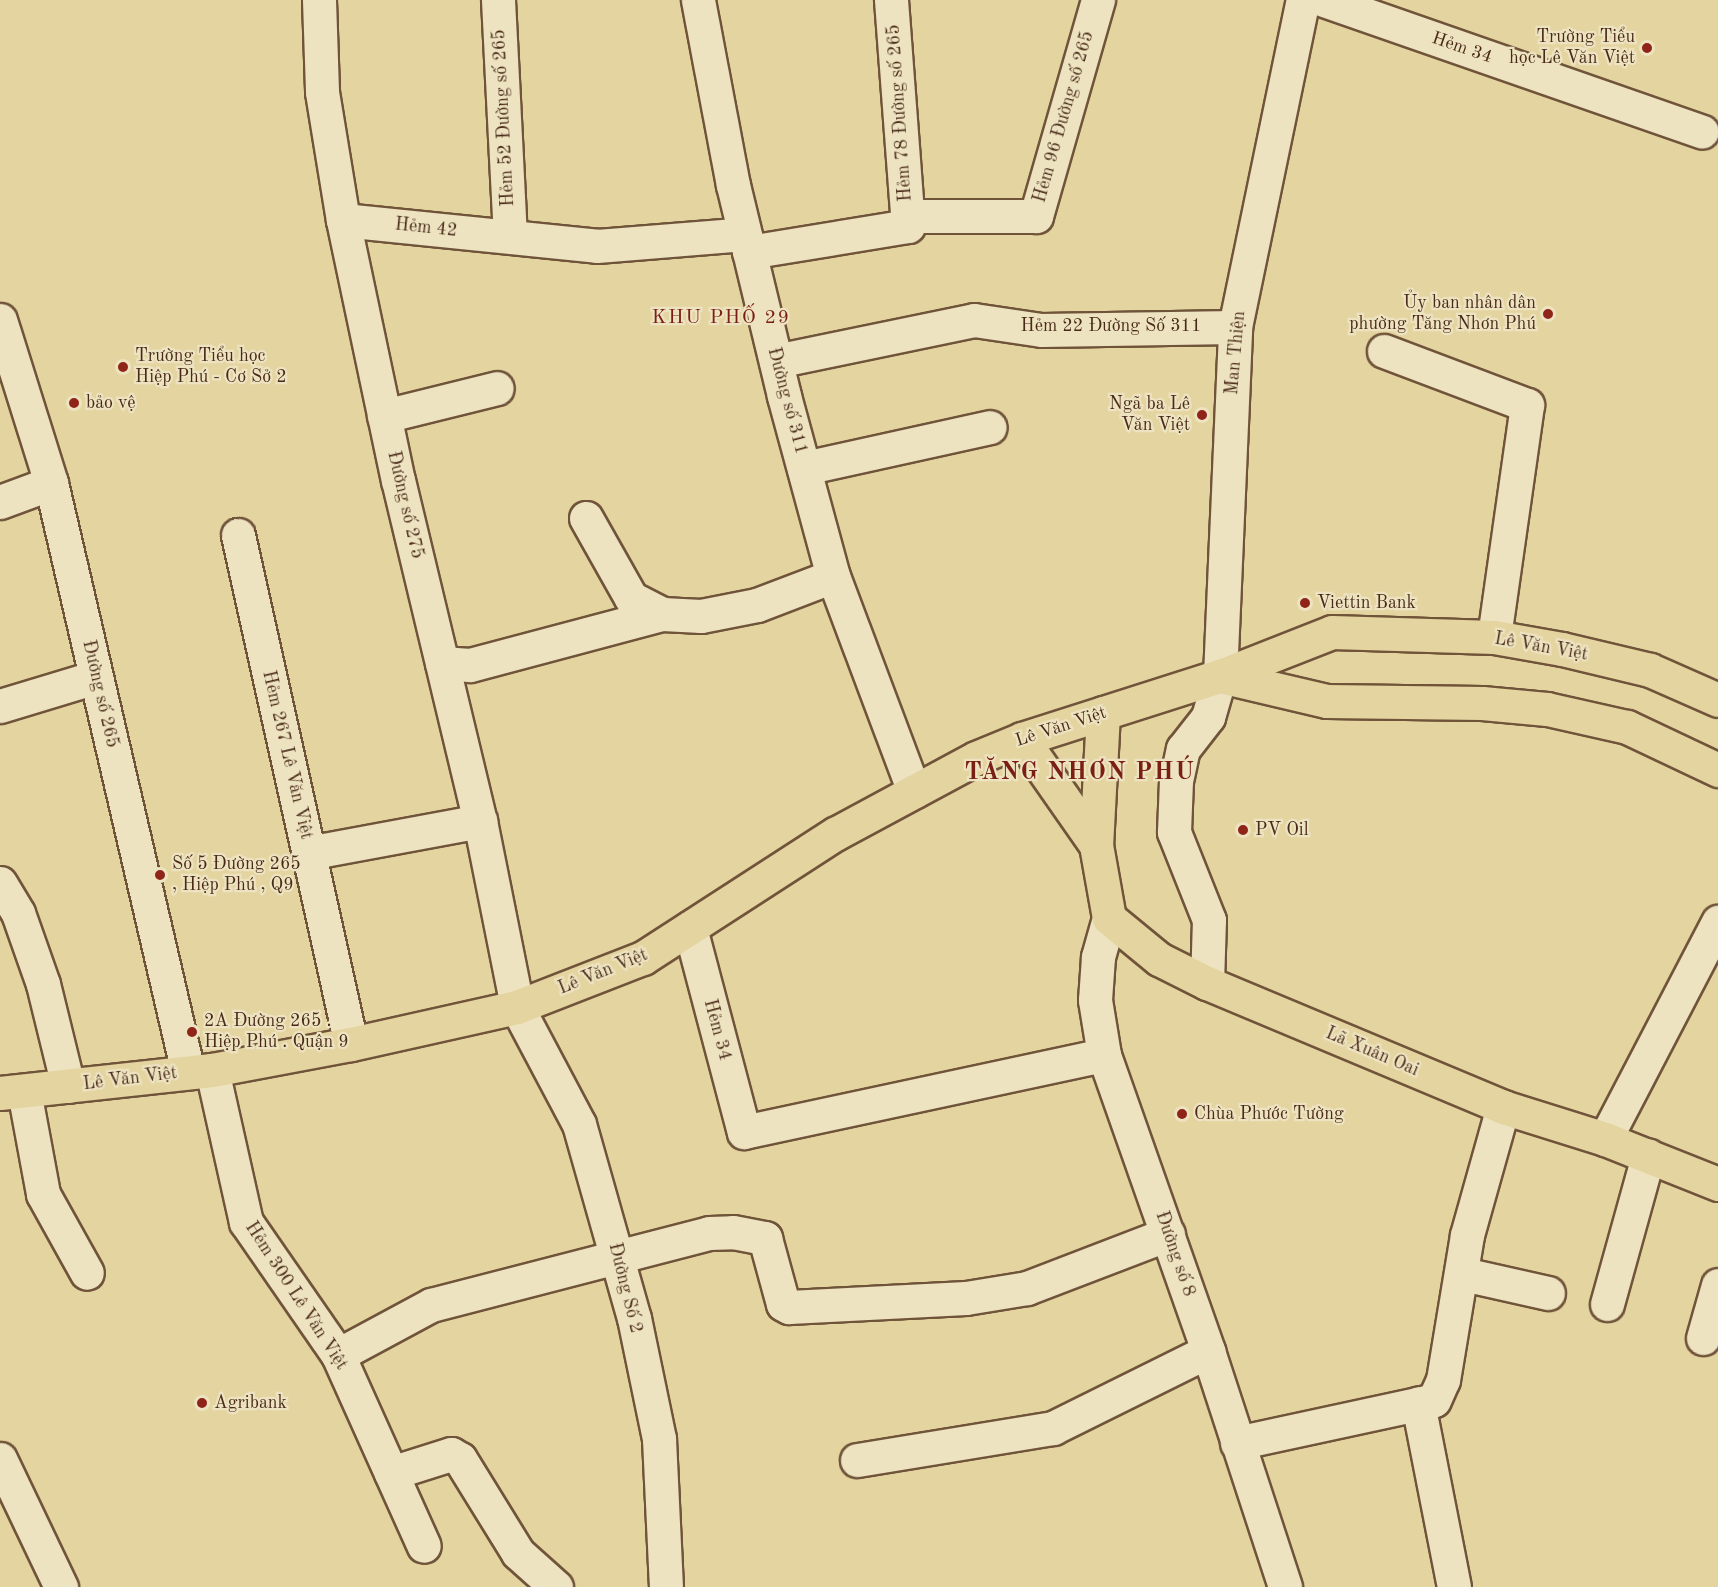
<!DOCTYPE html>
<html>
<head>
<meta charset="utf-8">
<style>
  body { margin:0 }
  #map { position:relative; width:1718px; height:1587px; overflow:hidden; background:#e4d4a0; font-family:"Old Standard TT",serif }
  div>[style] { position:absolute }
  .roads { filter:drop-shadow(2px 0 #70543a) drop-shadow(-2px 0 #70543a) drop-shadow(0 2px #70543a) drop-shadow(0 -2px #70543a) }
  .minor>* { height:33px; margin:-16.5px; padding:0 16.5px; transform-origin:16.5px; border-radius:16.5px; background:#ede3c1 }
  .major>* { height:33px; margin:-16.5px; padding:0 16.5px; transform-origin:16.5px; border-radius:16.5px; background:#e4d4a0 }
  .dots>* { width:16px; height:16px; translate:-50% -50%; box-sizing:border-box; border:3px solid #ede3c1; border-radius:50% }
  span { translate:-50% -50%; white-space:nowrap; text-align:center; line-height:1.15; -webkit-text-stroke:4.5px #ede3c1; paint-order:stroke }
  .poi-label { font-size:18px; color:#492a18 }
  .right { translate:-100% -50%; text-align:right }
  .left { translate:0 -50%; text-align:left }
  .street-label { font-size:18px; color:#492a18 }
  .neighbourhood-label { font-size:20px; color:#7a1f14; letter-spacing:1.5px }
  .district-label { font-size:24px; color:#7a1f14; font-weight:700; letter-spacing:1.5px }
</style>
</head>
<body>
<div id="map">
  <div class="roads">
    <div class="minor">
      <div style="left:319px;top:0;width:92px;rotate:88.1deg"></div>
      <div style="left:322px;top:92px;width:130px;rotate:80.7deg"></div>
      <div style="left:343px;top:220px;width:266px;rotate:78.1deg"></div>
      <div style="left:398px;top:480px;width:351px;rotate:76.5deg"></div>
      <div style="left:480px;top:821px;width:190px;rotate:78.7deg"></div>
      <div style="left:517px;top:1007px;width:132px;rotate:62.1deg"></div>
      <div style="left:579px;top:1124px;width:202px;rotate:74.2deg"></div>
      <div style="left:634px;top:1318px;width:124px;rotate:78.3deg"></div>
      <div style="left:659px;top:1439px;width:148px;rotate:87.3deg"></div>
      <div style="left:498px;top:0;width:236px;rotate:87.1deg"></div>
      <div style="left:698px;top:0;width:188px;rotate:79.3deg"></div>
      <div style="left:733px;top:185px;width:217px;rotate:76.4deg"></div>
      <div style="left:784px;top:396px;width:187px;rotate:74.8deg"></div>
      <div style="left:833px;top:576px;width:230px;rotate:69.4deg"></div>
      <div style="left:1324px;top:0;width:400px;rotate:19.2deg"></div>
      <div style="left:908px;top:216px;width:128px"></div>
      <div style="left:1036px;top:216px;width:225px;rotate:-74deg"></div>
      <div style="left:343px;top:220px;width:255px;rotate:5.8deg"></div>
      <div style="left:597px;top:246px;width:148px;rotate:-4.6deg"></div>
      <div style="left:749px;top:252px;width:161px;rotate:-9.3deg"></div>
      <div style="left:908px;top:226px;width:227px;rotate:-94.3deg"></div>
      <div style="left:0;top:320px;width:171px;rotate:72.6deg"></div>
      <div style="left:51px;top:483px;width:605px;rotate:76.91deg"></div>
      <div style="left:1384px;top:351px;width:153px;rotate:20.7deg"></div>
      <div style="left:1527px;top:405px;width:234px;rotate:98.1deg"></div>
      <div style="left:776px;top:361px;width:202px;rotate:-11.7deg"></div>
      <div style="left:974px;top:320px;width:68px;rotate:8.5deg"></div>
      <div style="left:1041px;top:330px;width:194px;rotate:-0.9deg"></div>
      <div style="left:384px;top:416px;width:116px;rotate:-13.9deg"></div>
      <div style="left:804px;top:468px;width:190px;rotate:-12.4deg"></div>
      <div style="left:0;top:502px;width:54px;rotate:-20.4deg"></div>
      <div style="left:586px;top:518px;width:92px;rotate:60.6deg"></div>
      <div style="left:631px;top:598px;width:35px;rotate:27deg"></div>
      <div style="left:662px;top:614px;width:39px;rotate:3deg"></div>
      <div style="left:701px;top:616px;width:57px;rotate:-11.1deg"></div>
      <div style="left:757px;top:605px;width:81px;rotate:-20.9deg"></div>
      <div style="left:238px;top:535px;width:521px;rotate:77.48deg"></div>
      <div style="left:442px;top:663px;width:28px;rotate:4deg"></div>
      <div style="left:470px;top:665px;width:199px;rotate:-14.9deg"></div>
      <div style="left:0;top:706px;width:100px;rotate:-16.8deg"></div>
      <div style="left:324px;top:850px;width:159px;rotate:-10.5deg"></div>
      <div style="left:0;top:883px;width:35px;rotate:59deg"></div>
      <div style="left:18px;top:913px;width:75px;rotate:70.6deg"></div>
      <div style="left:43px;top:984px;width:105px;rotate:76.2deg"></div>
      <div style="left:1109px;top:918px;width:41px;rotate:105.8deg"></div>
      <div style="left:1098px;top:957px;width:43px;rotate:94deg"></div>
      <div style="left:1095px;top:1000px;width:56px;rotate:80.7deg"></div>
      <div style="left:1104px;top:1055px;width:314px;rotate:70.6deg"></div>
      <div style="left:1208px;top:1351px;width:248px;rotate:71.9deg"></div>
      <div style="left:690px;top:928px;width:211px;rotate:75.2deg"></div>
      <div style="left:744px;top:1132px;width:368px;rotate:-12.1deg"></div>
      <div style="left:1207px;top:983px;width:63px;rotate:-88.2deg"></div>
      <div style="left:1209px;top:920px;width:95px;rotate:-111.7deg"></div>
      <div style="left:1174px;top:832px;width:51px;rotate:-87.8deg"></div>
      <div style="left:1176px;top:781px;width:33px;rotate:-78deg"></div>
      <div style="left:1183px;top:749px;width:41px;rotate:-52deg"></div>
      <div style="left:1208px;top:717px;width:43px;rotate:-73.7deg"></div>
      <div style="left:1220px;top:676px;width:349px;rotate:-87.5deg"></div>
      <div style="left:1235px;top:327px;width:334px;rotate:-78.3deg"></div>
      <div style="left:212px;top:1070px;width:156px;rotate:77.4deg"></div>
      <div style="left:246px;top:1222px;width:162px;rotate:55.3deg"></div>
      <div style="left:338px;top:1355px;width:209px;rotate:65.8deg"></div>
      <div style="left:24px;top:1091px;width:105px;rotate:79.5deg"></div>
      <div style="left:43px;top:1194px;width:90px;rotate:60.9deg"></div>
      <div style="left:1605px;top:1139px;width:245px;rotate:-62.5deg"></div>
      <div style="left:1463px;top:1274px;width:87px;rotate:12.6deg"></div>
      <div style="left:1607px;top:1304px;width:154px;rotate:-74.5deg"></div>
      <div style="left:1703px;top:1338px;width:55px;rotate:-74.2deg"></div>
      <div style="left:338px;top:1355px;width:106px;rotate:-28.3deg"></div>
      <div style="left:431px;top:1305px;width:287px;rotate:-14.5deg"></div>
      <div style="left:709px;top:1233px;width:24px;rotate:-2deg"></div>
      <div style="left:733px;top:1232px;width:33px;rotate:11deg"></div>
      <div style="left:765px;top:1238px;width:68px;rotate:74.7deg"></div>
      <div style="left:783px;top:1304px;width:7px;rotate:27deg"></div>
      <div style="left:789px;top:1307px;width:177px;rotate:-2.9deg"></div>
      <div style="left:966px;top:1298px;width:62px;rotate:-9.3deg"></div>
      <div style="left:1027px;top:1288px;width:151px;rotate:-21deg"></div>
      <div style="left:1237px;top:1443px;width:185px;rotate:-12.2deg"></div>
      <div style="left:0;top:1459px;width:142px;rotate:64.5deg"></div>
      <div style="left:857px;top:1460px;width:199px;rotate:-9.3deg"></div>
      <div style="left:1053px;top:1428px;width:173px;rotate:-26.4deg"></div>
      <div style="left:391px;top:1473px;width:63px;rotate:-17.6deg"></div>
      <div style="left:451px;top:1454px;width:10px;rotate:29deg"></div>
      <div style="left:460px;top:1459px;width:110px;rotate:58.3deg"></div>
      <div style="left:518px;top:1553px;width:51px;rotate:41.8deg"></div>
      <div style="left:1454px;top:1587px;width:187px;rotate:-101.1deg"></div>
      <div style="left:1418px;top:1404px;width:16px;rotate:-14deg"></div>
      <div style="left:1434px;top:1400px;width:22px;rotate:-66deg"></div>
      <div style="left:1443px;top:1380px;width:147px;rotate:-80.6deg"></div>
      <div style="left:1467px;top:1235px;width:133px;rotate:-74.3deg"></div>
    </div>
    <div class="major">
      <div style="left:1220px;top:676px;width:110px;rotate:13.2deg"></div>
      <div style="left:1327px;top:701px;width:155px;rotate:0.7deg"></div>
      <div style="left:1482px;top:703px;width:65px;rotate:5.3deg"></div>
      <div style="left:1547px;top:709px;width:82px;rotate:12.7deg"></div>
      <div style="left:1627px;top:727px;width:101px;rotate:25.3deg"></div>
      <div style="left:1103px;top:713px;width:132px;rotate:93deg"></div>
      <div style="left:1096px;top:845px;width:74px;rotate:79.9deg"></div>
      <div style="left:1109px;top:918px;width:65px;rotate:39.4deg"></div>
      <div style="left:1159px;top:959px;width:54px;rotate:26.6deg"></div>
      <div style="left:1207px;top:983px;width:321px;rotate:22.7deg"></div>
      <div style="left:1503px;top:1107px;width:107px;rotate:17.4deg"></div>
      <div style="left:1605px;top:1139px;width:122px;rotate:21.7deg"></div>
      <div style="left:1022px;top:739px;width:129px;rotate:55.1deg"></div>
      <div style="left:0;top:1093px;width:213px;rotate:-6.2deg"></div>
      <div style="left:212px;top:1070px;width:141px;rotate:-10.6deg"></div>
      <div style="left:351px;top:1044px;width:170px;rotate:-12.6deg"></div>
      <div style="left:517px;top:1007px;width:135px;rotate:-21.3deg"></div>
      <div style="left:643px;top:958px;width:229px;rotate:-32.9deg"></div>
      <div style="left:835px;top:834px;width:160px;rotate:-28.3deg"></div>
      <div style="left:976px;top:758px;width:50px;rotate:-22.4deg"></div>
      <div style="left:1022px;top:739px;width:208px;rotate:-17.7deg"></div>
      <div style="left:1220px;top:676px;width:120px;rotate:-21.4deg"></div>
      <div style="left:1332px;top:632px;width:162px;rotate:1.8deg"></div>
      <div style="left:1494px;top:637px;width:69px;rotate:10deg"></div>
      <div style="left:1562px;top:649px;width:90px;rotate:13.4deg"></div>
      <div style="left:1650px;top:670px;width:74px;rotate:23.8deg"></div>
    </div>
  </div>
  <div class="dots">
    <div style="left:1647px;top:48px;background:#8f2418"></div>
    <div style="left:1548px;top:314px;background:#8f2418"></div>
    <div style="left:123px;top:367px;background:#8f2418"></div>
    <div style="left:74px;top:403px;background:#8f2418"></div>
    <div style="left:1202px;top:415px;background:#8f2418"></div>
    <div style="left:1305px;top:603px;background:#8f2418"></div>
    <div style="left:1243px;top:830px;background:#8f2418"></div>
    <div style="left:160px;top:875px;background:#8f2418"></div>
    <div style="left:192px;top:1032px;background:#8f2418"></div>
    <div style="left:1182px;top:1114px;background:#8f2418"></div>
    <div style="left:202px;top:1403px;background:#8f2418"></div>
  </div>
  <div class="poi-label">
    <span class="right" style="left:1635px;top:48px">Trường Tiểu<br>học Lê Văn Việt</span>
    <span class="right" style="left:1536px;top:314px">Ủy ban nhân dân<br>phường Tăng Nhơn Phú</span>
    <span class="left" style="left:135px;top:367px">Trường Tiểu học<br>Hiệp Phú - Cơ Sở 2</span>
    <span class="left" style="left:86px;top:403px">bảo vệ</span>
    <span class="right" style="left:1190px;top:415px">Ngã ba Lê<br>Văn Việt</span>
    <span class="left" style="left:1317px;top:603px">Viettin Bank</span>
    <span class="left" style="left:1255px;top:830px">PV Oil</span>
    <span class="left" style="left:172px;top:875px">Số 5 Đường 265<br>, Hiệp Phú , Q9</span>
    <span class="left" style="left:204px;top:1032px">2A Đường 265 .<br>Hiệp Phú . Quận 9</span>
    <span class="left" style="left:1194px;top:1114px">Chùa Phước Tường</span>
    <span class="left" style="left:214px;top:1403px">Agribank</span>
  </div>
  <div class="street-label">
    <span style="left:1462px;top:48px;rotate:19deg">Hẻm 34</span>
    <span style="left:900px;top:113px;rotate:-94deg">Hẻm 78 Đường số 265</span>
    <span style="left:1064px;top:117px;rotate:-74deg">Hẻm 96 Đường số 265</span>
    <span style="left:504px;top:118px;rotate:-93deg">Hẻm 52 Đường số 265</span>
    <span style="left:426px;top:228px;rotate:6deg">Hẻm 42</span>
    <span style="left:1111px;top:326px">Hẻm 22 Đường Số 311</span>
    <span style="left:1236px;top:353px;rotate:-85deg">Man Thiện</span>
    <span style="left:787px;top:401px;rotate:75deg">Đường số 311</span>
    <span style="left:405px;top:505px;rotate:77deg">Đường số 275</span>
    <span style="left:1541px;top:647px;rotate:10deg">Lê Văn Việt</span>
    <span style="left:100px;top:694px;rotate:77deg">Đường số 265</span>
    <span style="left:1061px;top:727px;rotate:-18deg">Lê Văn Việt</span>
    <span style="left:287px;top:755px;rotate:77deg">Hẻm 267 Lê Văn Việt</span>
    <span style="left:603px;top:972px;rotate:-22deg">Lê Văn Việt</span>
    <span style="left:717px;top:1030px;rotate:75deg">Hẻm 34</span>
    <span style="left:1372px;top:1052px;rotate:23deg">Lã Xuân Oai</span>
    <span style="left:130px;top:1079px;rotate:-7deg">Lê Văn Việt</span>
    <span style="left:1175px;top:1254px;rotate:71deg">Đường số 8</span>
    <span style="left:625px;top:1288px;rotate:76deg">Đường Số 2</span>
    <span style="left:296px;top:1296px;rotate:57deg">Hẻm 300 Lê Văn Việt</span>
  </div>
  <div class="neighbourhood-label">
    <span style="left:721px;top:318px">KHU PHỐ 29</span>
  </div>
  <div class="district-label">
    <span style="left:1080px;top:774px">TĂNG NHƠN PHÚ</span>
  </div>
</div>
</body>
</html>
